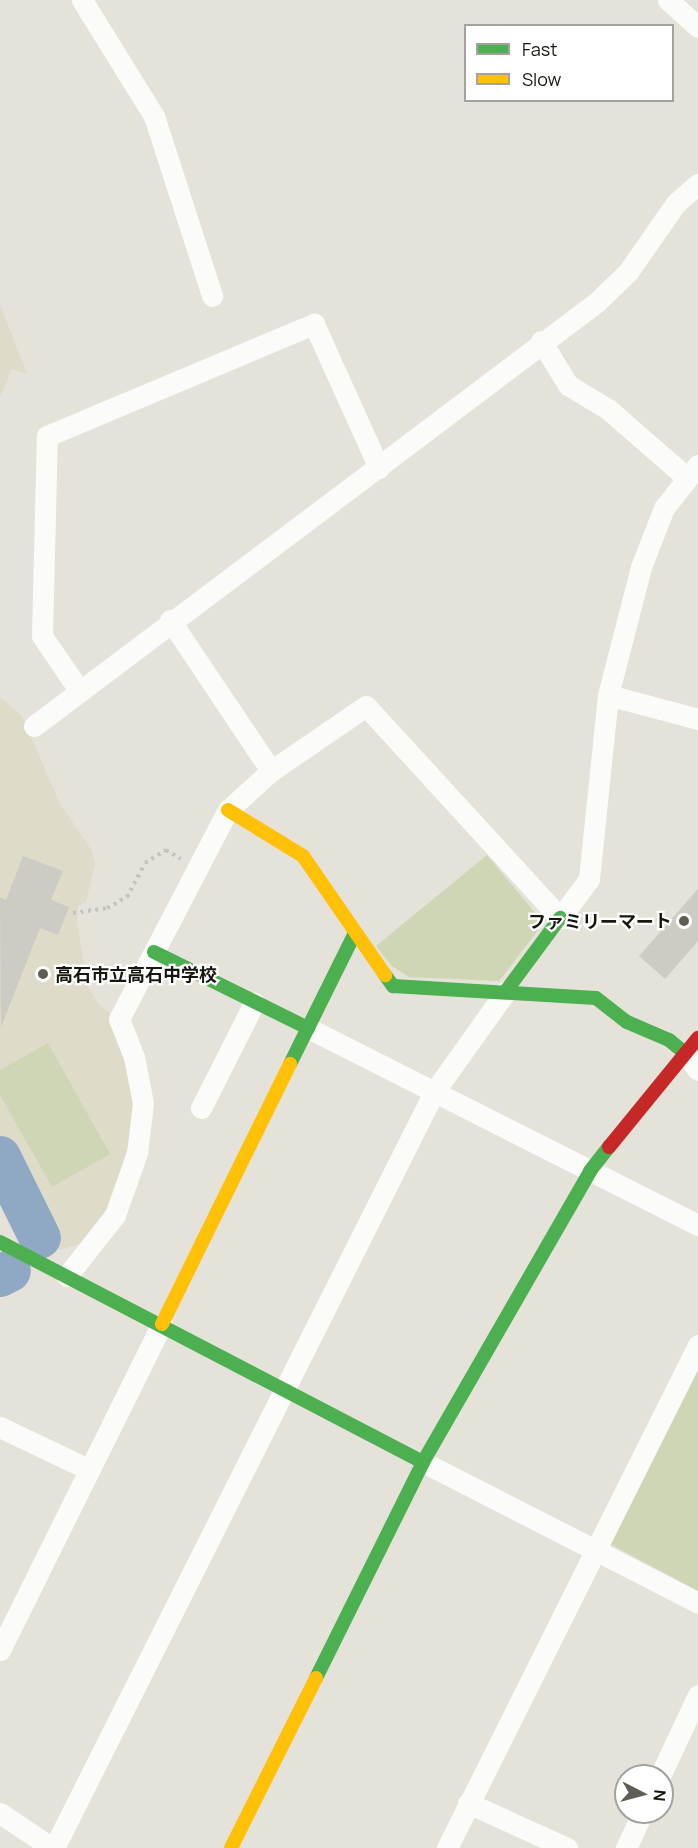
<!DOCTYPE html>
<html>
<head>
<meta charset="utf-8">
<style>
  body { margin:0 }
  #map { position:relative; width:698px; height:1848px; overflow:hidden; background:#e4e2d9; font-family:Manrope,"Noto Sans JP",sans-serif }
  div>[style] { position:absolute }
  .built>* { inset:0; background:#dfdbc9 }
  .green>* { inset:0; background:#cfd6b6 }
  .river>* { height:42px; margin:-21px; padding:0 21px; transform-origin:21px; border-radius:21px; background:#8fa9c4 }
  .building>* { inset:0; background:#cccbc4 }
  .path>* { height:4px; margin-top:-2px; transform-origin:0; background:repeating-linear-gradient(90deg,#c4c3c0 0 3px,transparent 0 7.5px) }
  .street>* { height:21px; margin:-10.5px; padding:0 10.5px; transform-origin:10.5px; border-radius:10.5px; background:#fbfbf9 }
  .fast>* { height:14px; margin:-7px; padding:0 7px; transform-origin:7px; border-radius:7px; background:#4caf50 }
  .slow>* { height:14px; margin:-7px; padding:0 7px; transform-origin:7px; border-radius:7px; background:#ffc107 }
  .jam>* { height:14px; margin:-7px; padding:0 7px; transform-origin:7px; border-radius:7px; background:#c62828 }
  .dots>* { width:16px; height:16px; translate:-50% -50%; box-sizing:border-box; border:3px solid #fff; border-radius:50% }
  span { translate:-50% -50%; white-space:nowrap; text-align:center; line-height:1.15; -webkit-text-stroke:4.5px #fff; paint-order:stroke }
  .poi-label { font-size:18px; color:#17160f; font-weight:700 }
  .right { translate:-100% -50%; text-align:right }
  .left { translate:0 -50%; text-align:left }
  .legend { position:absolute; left:464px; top:24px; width:210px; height:78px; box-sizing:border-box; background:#fff; border:2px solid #a2a29f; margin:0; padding:8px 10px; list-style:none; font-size:18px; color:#17160f }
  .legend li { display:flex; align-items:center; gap:12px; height:30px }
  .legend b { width:30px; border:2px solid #a2a29f }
  .north { position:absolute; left:614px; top:1764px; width:60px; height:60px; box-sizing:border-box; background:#fff; border:2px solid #a2a29f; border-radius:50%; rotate:96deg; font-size:16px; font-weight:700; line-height:24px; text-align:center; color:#17160f }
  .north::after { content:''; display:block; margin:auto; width:21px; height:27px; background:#5f5d56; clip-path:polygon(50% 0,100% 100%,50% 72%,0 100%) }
</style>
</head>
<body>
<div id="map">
  <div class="built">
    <div style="clip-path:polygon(0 304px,27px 374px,12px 369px,0 397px)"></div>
    <div style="clip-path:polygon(0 697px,22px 716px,59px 802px,92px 851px,95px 864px,86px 902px,78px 906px,77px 924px,88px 987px,101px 1007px,113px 1015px,136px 1078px,126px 1177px,112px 1207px,85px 1242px,60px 1250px,44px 1239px,0 1152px)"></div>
  </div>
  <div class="green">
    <div style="clip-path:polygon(487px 855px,536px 914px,539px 929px,499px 981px,409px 977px,392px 966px,376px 946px)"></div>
    <div style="clip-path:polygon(48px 1043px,110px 1154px,52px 1187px,0 1095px,0 1070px)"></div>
    <div style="clip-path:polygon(698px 1365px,698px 1591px,608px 1543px)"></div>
  </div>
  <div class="river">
    <div style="left:0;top:1157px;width:90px;rotate:63.7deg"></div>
    <div style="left:0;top:1276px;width:11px;rotate:-27deg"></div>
  </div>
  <div class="building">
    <div style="clip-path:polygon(23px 856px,63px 871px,51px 900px,69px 907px,58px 935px,40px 928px,1px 1027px,0 897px,6px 900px)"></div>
    <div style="clip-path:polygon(698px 889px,698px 941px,665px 979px,639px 956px)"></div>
  </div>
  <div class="path">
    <div style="left:73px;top:913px;width:34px;rotate:-8deg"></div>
    <div style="left:107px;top:908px;width:23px;rotate:-29deg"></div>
    <div style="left:127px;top:897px;width:38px;rotate:-62deg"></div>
    <div style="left:145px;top:863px;width:25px;rotate:-32deg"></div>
    <div style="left:166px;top:850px;width:17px;rotate:31deg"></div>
  </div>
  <div class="street">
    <div style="left:82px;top:0;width:137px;rotate:58.2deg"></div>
    <div style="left:154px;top:116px;width:189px;rotate:72.1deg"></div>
    <div style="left:668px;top:0;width:40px;rotate:42deg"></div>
    <div style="left:541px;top:341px;width:52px;rotate:58.5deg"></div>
    <div style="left:568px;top:385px;width:47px;rotate:31deg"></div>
    <div style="left:608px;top:409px;width:105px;rotate:41.1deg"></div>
    <div style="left:170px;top:620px;width:182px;rotate:56.2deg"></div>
    <div style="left:79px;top:690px;width:65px;rotate:-124.4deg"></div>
    <div style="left:42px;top:636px;width:200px;rotate:-88.6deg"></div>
    <div style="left:47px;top:436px;width:290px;rotate:-22.8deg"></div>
    <div style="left:314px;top:324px;width:158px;rotate:65.7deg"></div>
    <div style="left:608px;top:695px;width:93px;rotate:14.9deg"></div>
    <div style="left:34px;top:726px;width:705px;rotate:-36.98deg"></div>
    <div style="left:597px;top:302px;width:43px;rotate:-44.1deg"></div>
    <div style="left:628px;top:272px;width:84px;rotate:-55.2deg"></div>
    <div style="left:676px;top:203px;width:29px;rotate:-41deg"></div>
    <div style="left:308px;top:1028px;width:437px;rotate:26.8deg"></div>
    <div style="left:685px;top:1053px;width:21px;rotate:53deg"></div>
    <div style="left:201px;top:1108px;width:118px;rotate:-63.2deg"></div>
    <div style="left:67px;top:1276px;width:78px;rotate:-51.8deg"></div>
    <div style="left:115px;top:1215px;width:66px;rotate:-70.5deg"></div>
    <div style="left:137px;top:1153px;width:50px;rotate:-83.2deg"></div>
    <div style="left:143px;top:1103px;width:47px;rotate:-101.1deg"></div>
    <div style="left:134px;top:1057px;width:41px;rotate:-111.5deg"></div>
    <div style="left:119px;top:1019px;width:236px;rotate:-62.5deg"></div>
    <div style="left:228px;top:810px;width:58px;rotate:-42.2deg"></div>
    <div style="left:271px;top:771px;width:115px;rotate:-34.4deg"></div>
    <div style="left:366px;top:706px;width:287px;rotate:47.5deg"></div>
    <div style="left:560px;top:918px;width:49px;rotate:-53.4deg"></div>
    <div style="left:589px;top:879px;width:185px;rotate:-84.1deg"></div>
    <div style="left:608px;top:695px;width:132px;rotate:-75.5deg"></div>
    <div style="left:641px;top:567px;width:63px;rotate:-68.7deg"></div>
    <div style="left:664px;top:508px;width:55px;rotate:-51.7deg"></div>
    <div style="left:0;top:1427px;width:98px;rotate:25.5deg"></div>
    <div style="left:423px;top:1462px;width:309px;rotate:27.1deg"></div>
    <div style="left:0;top:1650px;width:364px;rotate:-63.6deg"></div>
    <div style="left:660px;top:1776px;width:89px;rotate:-64.9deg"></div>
    <div style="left:468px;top:1803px;width:109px;rotate:24.4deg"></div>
    <div style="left:0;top:1813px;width:63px;rotate:33.9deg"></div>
    <div style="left:54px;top:1848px;width:846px;rotate:-63.31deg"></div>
    <div style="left:434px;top:1092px;width:124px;rotate:-54.5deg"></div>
    <div style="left:447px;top:1848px;width:562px;rotate:-63.48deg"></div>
    <div style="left:626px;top:1848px;width:40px;rotate:-65deg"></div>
  </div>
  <div class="fast">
    <div style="left:154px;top:952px;width:172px;rotate:26.3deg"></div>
    <div style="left:385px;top:975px;width:14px;rotate:54deg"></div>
    <div style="left:393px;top:986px;width:203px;rotate:3.4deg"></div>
    <div style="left:596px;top:998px;width:39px;rotate:38deg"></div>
    <div style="left:627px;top:1022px;width:46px;rotate:23.2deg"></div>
    <div style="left:669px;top:1040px;width:21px;rotate:39deg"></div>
    <div style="left:506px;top:991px;width:91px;rotate:-53.5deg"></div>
    <div style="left:290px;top:1064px;width:146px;rotate:-63.6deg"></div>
    <div style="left:0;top:1242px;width:477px;rotate:27.5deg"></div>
    <div style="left:316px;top:1678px;width:241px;rotate:-63.6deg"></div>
    <div style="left:423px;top:1462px;width:336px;rotate:-60.1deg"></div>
    <div style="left:590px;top:1171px;width:31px;rotate:-52deg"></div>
  </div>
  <div class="slow">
    <div style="left:228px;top:810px;width:88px;rotate:31.5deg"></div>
    <div style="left:303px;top:856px;width:145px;rotate:55.4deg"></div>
    <div style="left:162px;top:1324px;width:290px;rotate:-63.8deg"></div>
    <div style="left:231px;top:1848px;width:190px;rotate:-63.4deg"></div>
  </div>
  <div class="jam">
    <div style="left:609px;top:1147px;width:141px;rotate:-50.8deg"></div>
  </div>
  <div class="dots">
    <div style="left:684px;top:921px;background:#5f5d56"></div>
    <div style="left:43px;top:974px;background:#5f5d56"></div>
  </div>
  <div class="poi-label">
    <span class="right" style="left:672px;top:921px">ファミリーマート</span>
    <span class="left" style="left:55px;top:974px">高石市立高石中学校</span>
  </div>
  <ul class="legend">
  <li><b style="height:8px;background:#4caf50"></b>Fast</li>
  <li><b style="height:8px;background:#ffc107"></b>Slow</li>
  </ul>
  <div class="north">N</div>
</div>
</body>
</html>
